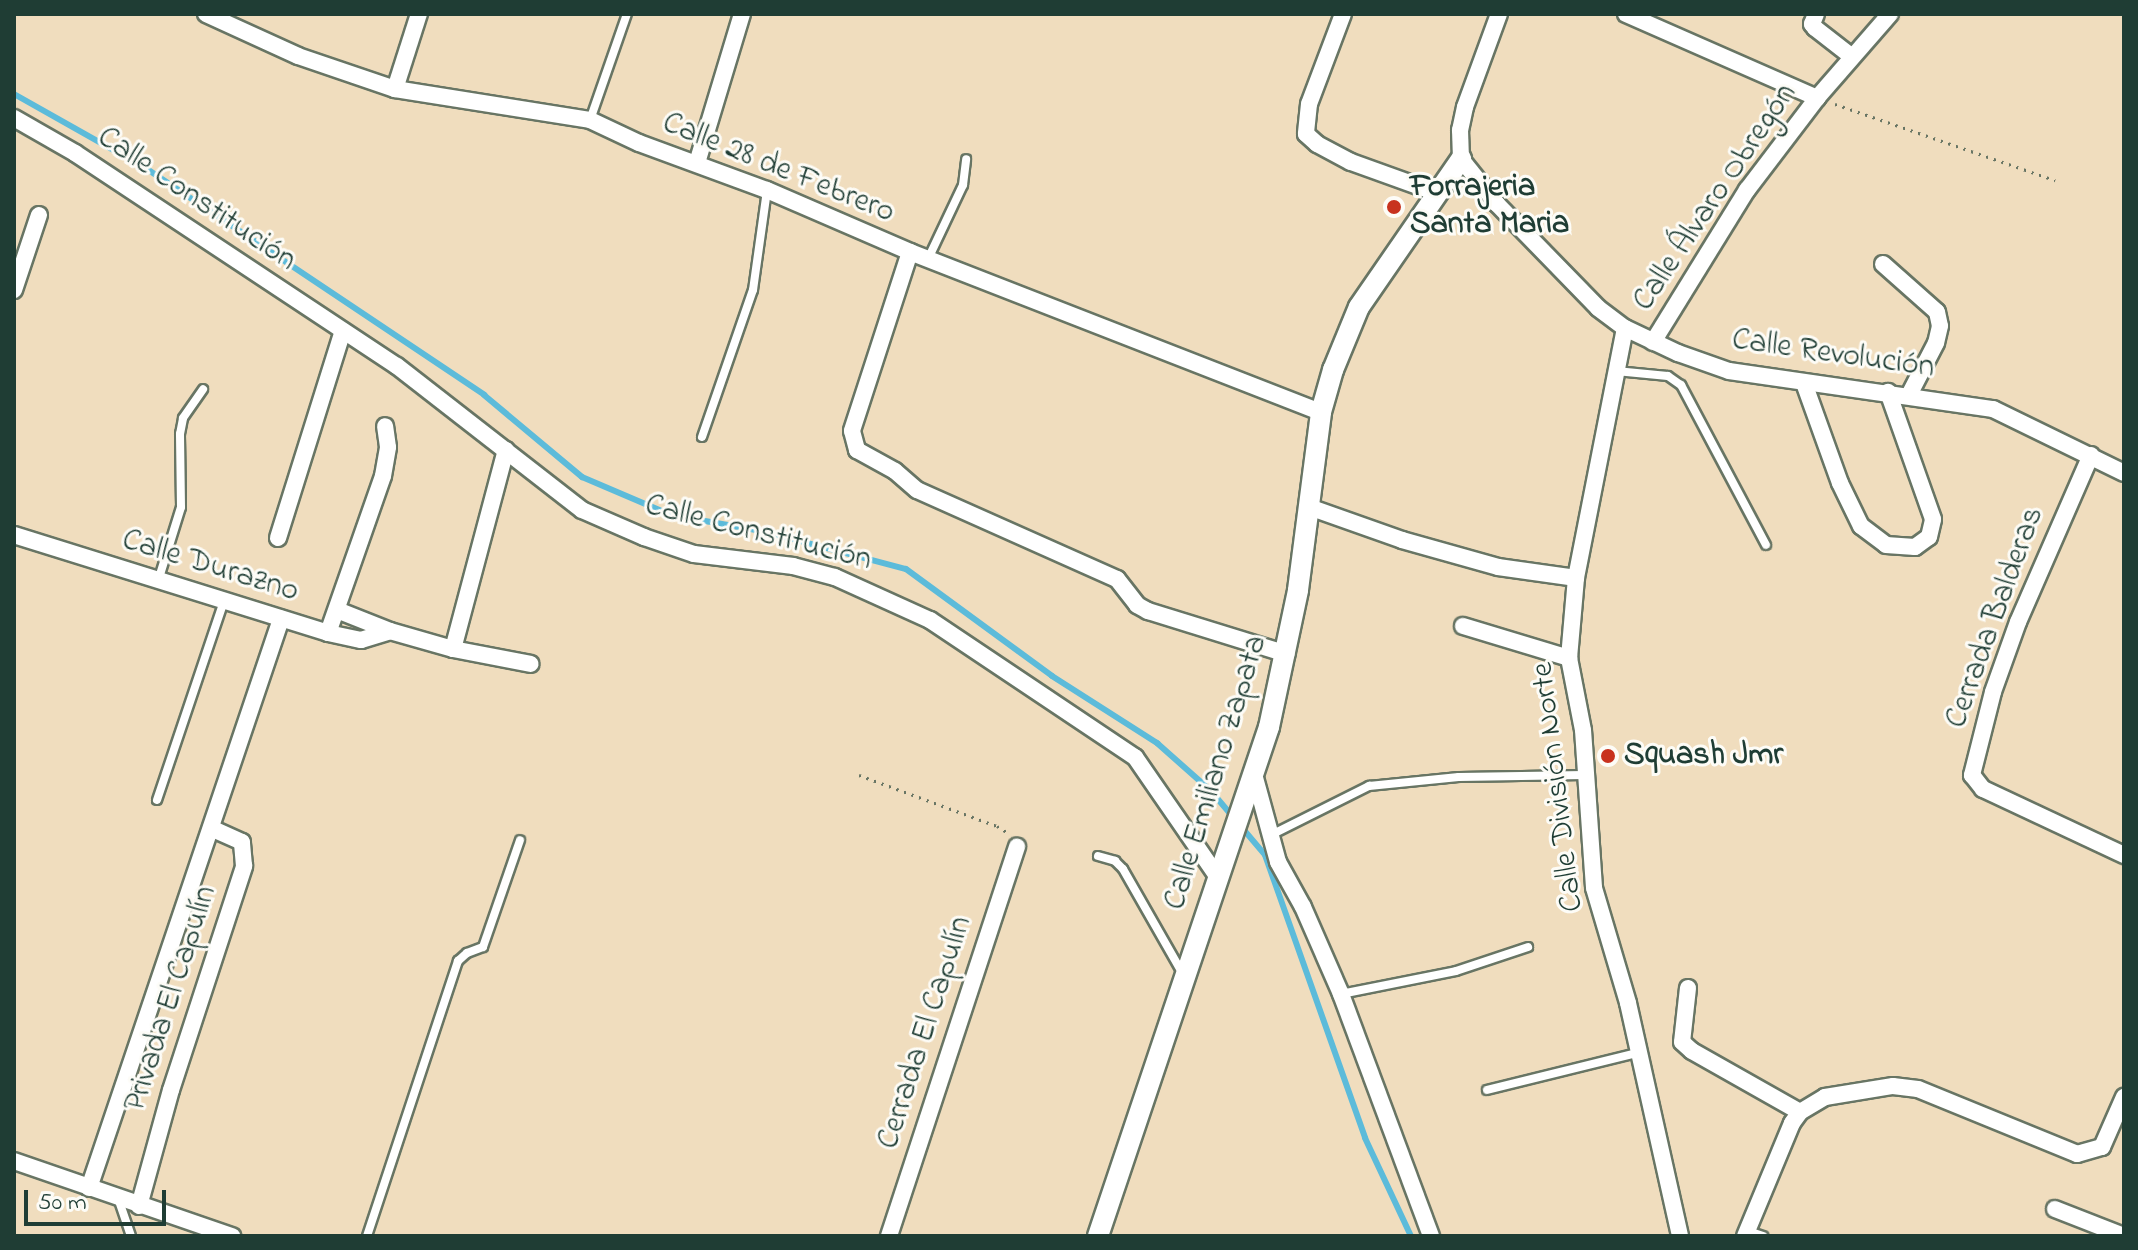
<!DOCTYPE html>
<html>
<head>
<meta charset="utf-8">
<style>
  body { margin:0 }
  #map { position:relative; width:2138px; height:1250px; overflow:hidden; background:#f0ddbe; font-family:"Indie Flower",sans-serif }
  div>[style] { position:absolute }
  .stream>* { height:6px; margin:-3px; padding:0 3px; transform-origin:3px; border-radius:3px; background:#5cbbda }
  .path>* { height:3px; margin-top:-1.5px; transform-origin:0; background:repeating-linear-gradient(90deg,#687564 0 2px,transparent 0 8px) }
  .roads { filter:drop-shadow(2px 0 #687564) drop-shadow(-2px 0 #687564) drop-shadow(0 2px #687564) drop-shadow(0 -2px #687564) }
  .service>* { height:8px; margin:-4px; padding:0 4px; transform-origin:4px; border-radius:4px; background:#fff }
  .minor>* { height:16px; margin:-8px; padding:0 8px; transform-origin:8px; border-radius:8px; background:#fff }
  .tertiary>* { height:20px; margin:-10px; padding:0 10px; transform-origin:10px; border-radius:10px; background:#fff }
  .dots>* { width:22px; height:22px; translate:-50% -50%; box-sizing:border-box; border:4px solid #fdfcf7; border-radius:50% }
  span { translate:-50% -50%; white-space:nowrap; text-align:center; line-height:1.15; -webkit-text-stroke:6px #fdfcf7; paint-order:stroke }
  .street-label { font-size:32px; color:#1f3d34 }
  .poi-label { font-size:32px; color:#1f3d34; font-weight:700 }
  .left { translate:0 -50%; text-align:left }
  .frame { position:absolute; inset:0; border:16px solid #1f3d34; pointer-events:none }
  .scale { position:absolute; left:24px; top:1190px; width:142px; height:36px; box-sizing:border-box; border:4px solid #1f3d34; border-top:0; padding-left:10px; font-size:24px; line-height:28px; white-space:nowrap; color:#1f3d34; -webkit-text-stroke:6px #fdfcf7; paint-order:stroke }
</style>
</head>
<body>
<div id="map">
  <div class="stream">
    <div style="left:14px;top:94px;width:153px;rotate:29.4deg"></div>
    <div style="left:147px;top:169px;width:406px;rotate:33.8deg"></div>
    <div style="left:484px;top:395px;width:128px;rotate:39.9deg"></div>
    <div style="left:582px;top:477px;width:97px;rotate:23.1deg"></div>
    <div style="left:671px;top:515px;width:92px;rotate:10deg"></div>
    <div style="left:762px;top:531px;width:149px;rotate:14.8deg"></div>
    <div style="left:906px;top:569px;width:181px;rotate:36.2deg"></div>
    <div style="left:1052px;top:676px;width:125px;rotate:32.5deg"></div>
    <div style="left:1157px;top:743px;width:72px;rotate:41.6deg"></div>
    <div style="left:1211px;top:791px;width:84px;rotate:49.8deg"></div>
    <div style="left:1265px;top:855px;width:300px;rotate:70.5deg"></div>
    <div style="left:1365px;top:1138px;width:108px;rotate:64.9deg"></div>
  </div>
  <div class="path">
    <div style="left:1835px;top:104px;width:233px;rotate:19.1deg"></div>
    <div style="left:859px;top:775px;width:147px;rotate:20.3deg"></div>
    <div style="left:997px;top:826px;width:13px;rotate:32deg"></div>
  </div>
  <div class="roads">
    <div class="service">
      <div style="left:590px;top:120px;width:112px;rotate:-70.8deg"></div>
      <div style="left:928px;top:259px;width:82px;rotate:-64.7deg"></div>
      <div style="left:963px;top:185px;width:26px;rotate:-83deg"></div>
      <div style="left:1616px;top:371px;width:52px;rotate:5.5deg"></div>
      <div style="left:1668px;top:376px;width:16px;rotate:35deg"></div>
      <div style="left:1681px;top:385px;width:181px;rotate:62deg"></div>
      <div style="left:702px;top:437px;width:156px;rotate:-70.9deg"></div>
      <div style="left:753px;top:290px;width:100px;rotate:-82deg"></div>
      <div style="left:158px;top:581px;width:77px;rotate:-72.7deg"></div>
      <div style="left:181px;top:507px;width:73px;rotate:-90.8deg"></div>
      <div style="left:180px;top:434px;width:16px;rotate:-79deg"></div>
      <div style="left:183px;top:418px;width:35px;rotate:-55deg"></div>
      <div style="left:157px;top:800px;width:210px;rotate:-71.4deg"></div>
      <div style="left:1271px;top:835px;width:110px;rotate:-26.6deg"></div>
      <div style="left:1369px;top:786px;width:90px;rotate:-5.7deg"></div>
      <div style="left:1459px;top:777px;width:125px;rotate:-0.9deg"></div>
      <div style="left:1098px;top:856px;width:18px;rotate:16deg"></div>
      <div style="left:1115px;top:861px;width:11px;rotate:45deg"></div>
      <div style="left:1123px;top:869px;width:121px;rotate:60.3deg"></div>
      <div style="left:1341px;top:994px;width:117px;rotate:-11.3deg"></div>
      <div style="left:1456px;top:971px;width:76px;rotate:-18.4deg"></div>
      <div style="left:1487px;top:1090px;width:154px;rotate:-13.9deg"></div>
      <div style="left:118px;top:1198px;width:40px;rotate:71.1deg"></div>
      <div style="left:1748px;top:1231px;width:16px;rotate:18deg"></div>
      <div style="left:367px;top:1236px;width:290px;rotate:-71.7deg"></div>
      <div style="left:458px;top:961px;width:12px;rotate:-42deg"></div>
      <div style="left:467px;top:953px;width:17px;rotate:-21deg"></div>
      <div style="left:483px;top:947px;width:113px;rotate:-70.9deg"></div>
    </div>
    <div class="minor">
      <div style="left:206px;top:14px;width:101px;rotate:24.5deg"></div>
      <div style="left:298px;top:56px;width:102px;rotate:18.8deg"></div>
      <div style="left:395px;top:89px;width:197px;rotate:9deg"></div>
      <div style="left:590px;top:120px;width:54px;rotate:25.1deg"></div>
      <div style="left:639px;top:143px;width:136px;rotate:20.2deg"></div>
      <div style="left:767px;top:190px;width:156px;rotate:23.4deg"></div>
      <div style="left:910px;top:252px;width:441px;rotate:21.3deg"></div>
      <div style="left:1343px;top:14px;width:96px;rotate:110.7deg"></div>
      <div style="left:1309px;top:104px;width:30px;rotate:96deg"></div>
      <div style="left:1306px;top:134px;width:15px;rotate:42deg"></div>
      <div style="left:1317px;top:144px;width:38px;rotate:28deg"></div>
      <div style="left:1351px;top:162px;width:91px;rotate:19.8deg"></div>
      <div style="left:1499px;top:14px;width:99px;rotate:110.1deg"></div>
      <div style="left:1465px;top:107px;width:24px;rotate:102deg"></div>
      <div style="left:1460px;top:130px;width:29px;rotate:88deg"></div>
      <div style="left:1461px;top:159px;width:58px;rotate:51.3deg"></div>
      <div style="left:1497px;top:204px;width:145px;rotate:45.8deg"></div>
      <div style="left:1598px;top:308px;width:34px;rotate:37deg"></div>
      <div style="left:1625px;top:328px;width:59px;rotate:25.3deg"></div>
      <div style="left:1678px;top:353px;width:54px;rotate:19.4deg"></div>
      <div style="left:1729px;top:371px;width:267px;rotate:8.2deg"></div>
      <div style="left:1993px;top:409px;width:146px;rotate:26deg"></div>
      <div style="left:1626px;top:14px;width:209px;rotate:23.7deg"></div>
      <div style="left:1816px;top:14px;width:11px;rotate:112deg"></div>
      <div style="left:1812px;top:24px;width:5px;rotate:53deg"></div>
      <div style="left:1815px;top:28px;width:46px;rotate:37.9deg"></div>
      <div style="left:395px;top:89px;width:79px;rotate:-72.3deg"></div>
      <div style="left:14px;top:118px;width:70px;rotate:29.8deg"></div>
      <div style="left:75px;top:153px;width:386px;rotate:33.5deg"></div>
      <div style="left:397px;top:366px;width:234px;rotate:37.9deg"></div>
      <div style="left:582px;top:510px;width:68px;rotate:23.5deg"></div>
      <div style="left:644px;top:537px;width:53px;rotate:18.8deg"></div>
      <div style="left:694px;top:554px;width:100px;rotate:6.9deg"></div>
      <div style="left:793px;top:566px;width:43px;rotate:14.7deg"></div>
      <div style="left:835px;top:577px;width:104px;rotate:24.4deg"></div>
      <div style="left:930px;top:620px;width:247px;rotate:33.8deg"></div>
      <div style="left:1135px;top:757px;width:145px;rotate:55.4deg"></div>
      <div style="left:697px;top:163px;width:156px;rotate:-73.2deg"></div>
      <div style="left:910px;top:252px;width:188px;rotate:108deg"></div>
      <div style="left:852px;top:431px;width:20px;rotate:75deg"></div>
      <div style="left:857px;top:450px;width:43px;rotate:28.9deg"></div>
      <div style="left:895px;top:471px;width:29px;rotate:41deg"></div>
      <div style="left:917px;top:490px;width:219px;rotate:24deg"></div>
      <div style="left:1117px;top:579px;width:33px;rotate:52deg"></div>
      <div style="left:1137px;top:605px;width:13px;rotate:29deg"></div>
      <div style="left:1148px;top:611px;width:145px;rotate:17.2deg"></div>
      <div style="left:1883px;top:264px;width:72px;rotate:41.6deg"></div>
      <div style="left:1937px;top:312px;width:14px;rotate:78deg"></div>
      <div style="left:1940px;top:326px;width:17px;rotate:103deg"></div>
      <div style="left:1936px;top:343px;width:59px;rotate:117.4deg"></div>
      <div style="left:14px;top:290px;width:79px;rotate:-71.6deg"></div>
      <div style="left:1625px;top:328px;width:255px;rotate:101.1deg"></div>
      <div style="left:1576px;top:578px;width:80px;rotate:95deg"></div>
      <div style="left:1569px;top:658px;width:73px;rotate:79deg"></div>
      <div style="left:1583px;top:730px;width:158px;rotate:86deg"></div>
      <div style="left:1594px;top:888px;width:120px;rotate:73.5deg"></div>
      <div style="left:1628px;top:1003px;width:239px;rotate:77.4deg"></div>
      <div style="left:1653px;top:342px;width:179px;rotate:-58.3deg"></div>
      <div style="left:1747px;top:190px;width:116px;rotate:-52.7deg"></div>
      <div style="left:1817px;top:98px;width:111px;rotate:-49deg"></div>
      <div style="left:1804px;top:383px;width:106px;rotate:70.2deg"></div>
      <div style="left:1840px;top:483px;width:48px;rotate:64deg"></div>
      <div style="left:1861px;top:526px;width:31px;rotate:37deg"></div>
      <div style="left:1886px;top:545px;width:29px;rotate:4deg"></div>
      <div style="left:1915px;top:547px;width:17px;rotate:-36deg"></div>
      <div style="left:1929px;top:537px;width:18px;rotate:-77deg"></div>
      <div style="left:1933px;top:519px;width:135px;rotate:-109.5deg"></div>
      <div style="left:2091px;top:455px;width:182px;rotate:113.6deg"></div>
      <div style="left:2018px;top:622px;width:74px;rotate:109.7deg"></div>
      <div style="left:1993px;top:692px;width:86px;rotate:104.2deg"></div>
      <div style="left:1972px;top:775px;width:18px;rotate:52deg"></div>
      <div style="left:1983px;top:789px;width:156px;rotate:25.1deg"></div>
      <div style="left:1309px;top:507px;width:99px;rotate:19.5deg"></div>
      <div style="left:1402px;top:540px;width:100px;rotate:15.7deg"></div>
      <div style="left:1498px;top:567px;width:79px;rotate:8deg"></div>
      <div style="left:14px;top:535px;width:329px;rotate:17.3deg"></div>
      <div style="left:328px;top:633px;width:34px;rotate:12deg"></div>
      <div style="left:361px;top:640px;width:30px;rotate:-17deg"></div>
      <div style="left:278px;top:538px;width:217px;rotate:-72.6deg"></div>
      <div style="left:337px;top:610px;width:57px;rotate:21.6deg"></div>
      <div style="left:390px;top:631px;width:66px;rotate:15.9deg"></div>
      <div style="left:453px;top:649px;width:79px;rotate:10.9deg"></div>
      <div style="left:1463px;top:626px;width:111px;rotate:16.8deg"></div>
      <div style="left:328px;top:633px;width:166px;rotate:-70.7deg"></div>
      <div style="left:383px;top:476px;width:29px;rotate:-80deg"></div>
      <div style="left:388px;top:447px;width:21px;rotate:-98deg"></div>
      <div style="left:453px;top:649px;width:206px;rotate:-75.1deg"></div>
      <div style="left:1254px;top:774px;width:91px;rotate:74.7deg"></div>
      <div style="left:1278px;top:862px;width:51px;rotate:60.9deg"></div>
      <div style="left:1303px;top:907px;width:95px;rotate:66.4deg"></div>
      <div style="left:1341px;top:994px;width:258px;rotate:69.6deg"></div>
      <div style="left:1688px;top:988px;width:54px;rotate:96.3deg"></div>
      <div style="left:1682px;top:1042px;width:13px;rotate:42deg"></div>
      <div style="left:1692px;top:1051px;width:124px;rotate:29.5deg"></div>
      <div style="left:14px;top:1161px;width:231px;rotate:19deg"></div>
      <div style="left:89px;top:1188px;width:601px;rotate:-71.35deg"></div>
      <div style="left:139px;top:1206px;width:120px;rotate:-74.6deg"></div>
      <div style="left:171px;top:1090px;width:236px;rotate:-71.9deg"></div>
      <div style="left:244px;top:866px;width:24px;rotate:-95deg"></div>
      <div style="left:242px;top:842px;width:34px;rotate:-156deg"></div>
      <div style="left:2055px;top:1209px;width:74px;rotate:21.4deg"></div>
      <div style="left:889px;top:1236px;width:410px;rotate:-71.8deg"></div>
      <div style="left:1745px;top:1236px;width:122px;rotate:-67.4deg"></div>
      <div style="left:1792px;top:1123px;width:14px;rotate:-54deg"></div>
      <div style="left:1800px;top:1112px;width:29px;rotate:-31deg"></div>
      <div style="left:1825px;top:1097px;width:69px;rotate:-9.2deg"></div>
      <div style="left:1893px;top:1086px;width:25px;rotate:7deg"></div>
      <div style="left:1918px;top:1089px;width:172px;rotate:22.2deg"></div>
      <div style="left:2077px;top:1154px;width:26px;rotate:-16deg"></div>
      <div style="left:2102px;top:1147px;width:55px;rotate:-66.3deg"></div>
    </div>
    <div class="tertiary">
      <div style="left:1098px;top:1236px;width:537px;rotate:-71.43deg"></div>
      <div style="left:1269px;top:727px;width:140px;rotate:-78deg"></div>
      <div style="left:1298px;top:590px;width:179px;rotate:-82.6deg"></div>
      <div style="left:1321px;top:412px;width:44px;rotate:-74.1deg"></div>
      <div style="left:1333px;top:370px;width:68px;rotate:-67.6deg"></div>
      <div style="left:1359px;top:307px;width:180px;rotate:-55.4deg"></div>
    </div>
  </div>
  <div class="dots">
    <div style="left:1394px;top:207px;background:#c8321e"></div>
    <div style="left:1608px;top:756px;background:#c8321e"></div>
  </div>
  <div class="street-label">
    <span style="left:778px;top:169px;rotate:22deg">Calle 28 de Febrero</span>
    <span style="left:1716px;top:198px;rotate:-56deg">Calle Álvaro Obregón</span>
    <span style="left:196px;top:200px;rotate:34deg">Calle Constitución</span>
    <span style="left:1833px;top:355px;rotate:8deg">Calle Revolución</span>
    <span style="left:758px;top:534px;rotate:14deg">Calle Constitución</span>
    <span style="left:210px;top:567px;rotate:17deg">Calle Durazno</span>
    <span style="left:1996px;top:618px;rotate:-70deg">Cerrada Balderas</span>
    <span style="left:1217px;top:773px;rotate:-73deg">Calle Emiliano Zapata</span>
    <span style="left:1559px;top:787px;rotate:-97deg">Calle División Norte</span>
    <span style="left:172px;top:999px;rotate:-72deg">Privada El Capulín</span>
    <span style="left:926px;top:1033px;rotate:-72deg">Cerrada El Capulín</span>
  </div>
  <div class="poi-label">
    <span class="left" style="left:1410px;top:207px">Forrajeria<br>Santa Maria</span>
    <span class="left" style="left:1624px;top:756px">Squash Jmr</span>
  </div>
  <div class="frame"></div>
  <div class="scale">50 m</div>
</div>
</body>
</html>
